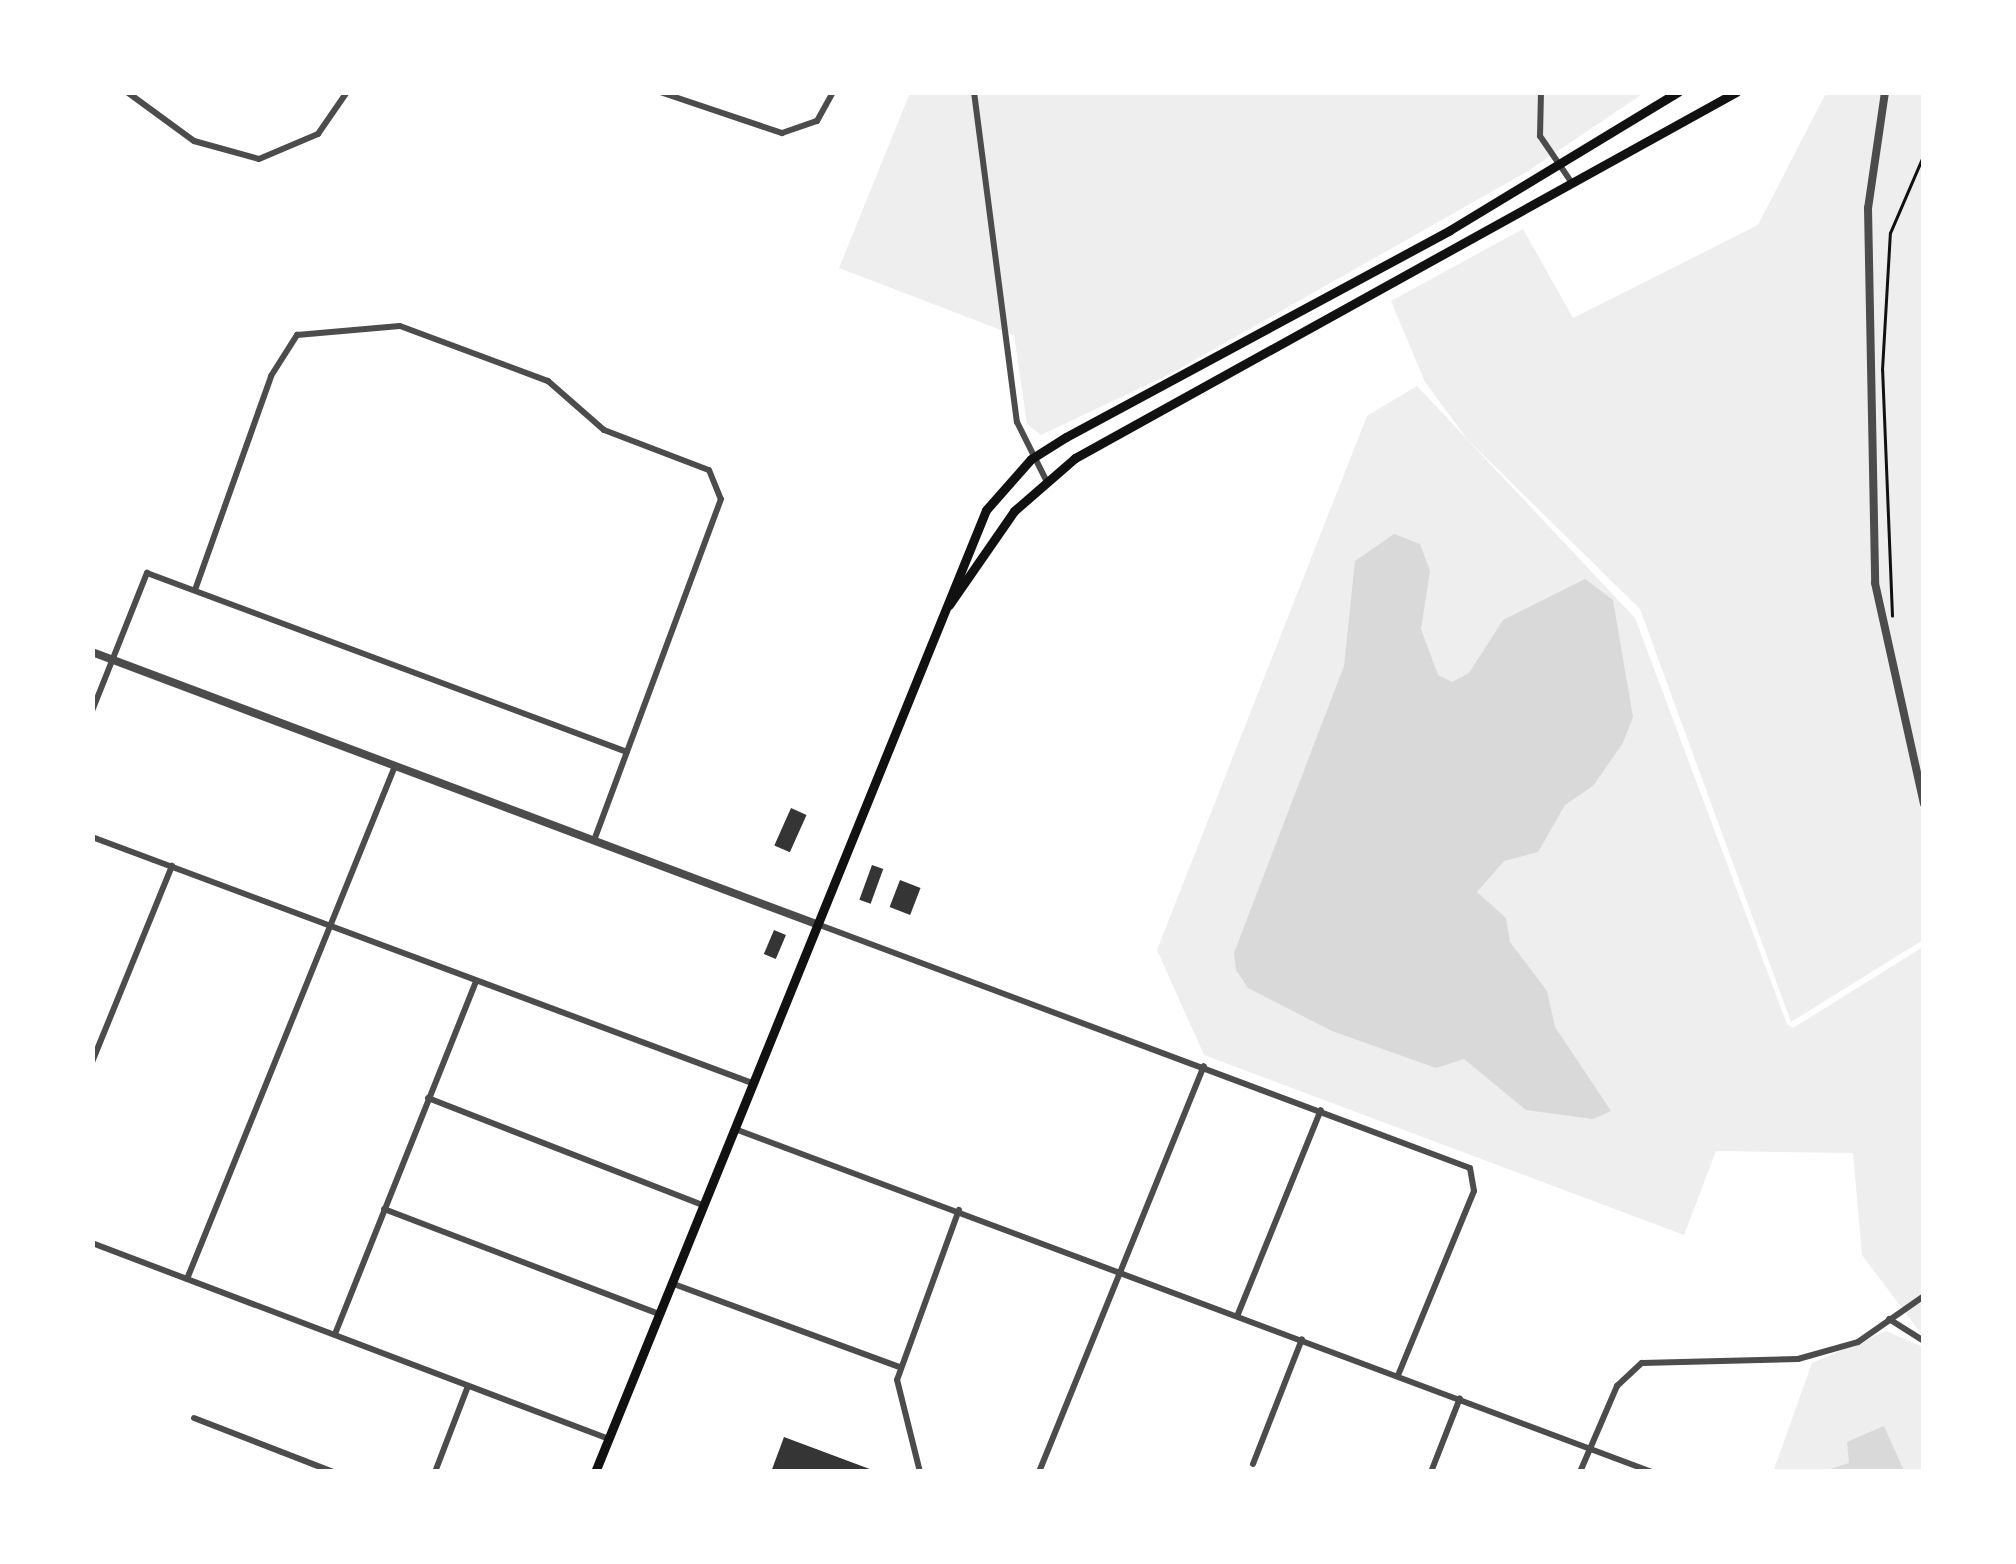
<!DOCTYPE html>
<html>
<head>
<meta charset="utf-8">
<style>
  body { margin:0 }
  #map { position:relative; width:2016px; height:1564px; overflow:hidden; background:#fff; font-family:"Exo 2",sans-serif }
  div>[style] { position:absolute }
  .green>* { inset:0; background:#eee }
  .water>* { inset:0; background:#d9d9d9 }
  .building>* { inset:0; background:#353535; transform-origin:0 0 }
  .path>* { height:2.5px; margin:-1.25px; padding:0 1.25px; transform-origin:1.25px; border-radius:1.25px; background:#111 }
  .minor>* { height:6px; margin:-3px; padding:0 3px; transform-origin:3px; border-radius:3px; background:#4c4c4c }
  .tertiary>* { height:8px; margin:-4px; padding:0 4px; transform-origin:4px; border-radius:4px; background:#4c4c4c }
  .secondary>* { height:9px; margin:-4.5px; padding:0 4.5px; transform-origin:4.5px; border-radius:4.5px; background:#111 }
  span { translate:-50% -50%; white-space:nowrap; text-align:center; line-height:1.15; -webkit-text-stroke:9px #fff; paint-order:stroke }
  .frame { position:absolute; inset:0; border:95px solid #fff; pointer-events:none }
</style>
</head>
<body>
<div id="map">
  <div class="green">
    <div style="clip-path:polygon(910px 93px,1644px 93px,1528px 171px,1170px 374px,1041px 435px,1027px 424px,1014px 335px,839px 268px)"></div>
    <div style="clip-path:polygon(1826px 93px,1923px 93px,1923px 940px,1791px 1022px,1640px 609px,1467px 439px,1425px 382px,1391px 301px,1523px 229px,1573px 318px,1758px 225px)"></div>
    <div style="clip-path:polygon(1417px 386px,1635px 618px,1787px 1024px,1793px 1028px,1923px 947px,1923px 1336px,1862px 1255px,1853px 1153px,1716px 1151px,1684px 1235px,1204px 1055px,1157px 950px,1367px 416px)"></div>
    <div style="clip-path:polygon(1886px 1331px,1923px 1347px,1923px 1471px,1773px 1472px,1812px 1363px)"></div>
  </div>
  <div class="water">
    <div style="clip-path:polygon(1394px 534px,1420px 544px,1430px 571px,1421px 629px,1438px 675px,1452px 682px,1469px 673px,1503px 620px,1585px 579px,1613px 600px,1633px 717px,1623px 743px,1593px 786px,1565px 805px,1538px 852px,1504px 861px,1477px 892px,1506px 918px,1510px 942px,1547px 991px,1555px 1027px,1611px 1111px,1593px 1119px,1526px 1110px,1464px 1059px,1436px 1068px,1332px 1031px,1248px 988px,1236px 970px,1234px 953px,1344px 666px,1355px 561px)"></div>
    <div style="clip-path:polygon(1884px 1426px,1904px 1471px,1824px 1471px,1849px 1463px,1847px 1442px)"></div>
  </div>
  <div class="building">
    <div style="left:791px;top:808px;width:17px;height:41px;rotate:24deg"></div>
    <div style="left:872px;top:865px;width:12px;height:37px;rotate:20deg"></div>
    <div style="left:900px;top:880px;width:22px;height:29px;rotate:21deg"></div>
    <div style="left:774px;top:930px;width:13px;height:26px;rotate:23deg"></div>
    <div style="clip-path:polygon(784px 1437px,875px 1471px,875px 1472px,771px 1472px)"></div>
  </div>
  <div class="path">
    <div style="left:1892px;top:616px;width:246px;rotate:-92.3deg"></div>
    <div style="left:1882px;top:370px;width:137px;rotate:-86.7deg"></div>
    <div style="left:1890px;top:233px;width:86px;rotate:-66.7deg"></div>
  </div>
  <div class="minor">
    <div style="left:127px;top:92px;width:83px;rotate:36.2deg"></div>
    <div style="left:194px;top:141px;width:67px;rotate:15.5deg"></div>
    <div style="left:259px;top:159px;width:64px;rotate:-23deg"></div>
    <div style="left:318px;top:134px;width:51px;rotate:-55.4deg"></div>
    <div style="left:660px;top:92px;width:129px;rotate:18.6deg"></div>
    <div style="left:782px;top:133px;width:37px;rotate:-19deg"></div>
    <div style="left:817px;top:121px;width:33px;rotate:-61deg"></div>
    <div style="left:974px;top:92px;width:333px;rotate:82.6deg"></div>
    <div style="left:1017px;top:422px;width:65px;rotate:63.4deg"></div>
    <div style="left:1541px;top:92px;width:44px;rotate:91.3deg"></div>
    <div style="left:1540px;top:136px;width:57px;rotate:55.8deg"></div>
    <div style="left:195px;top:590px;width:227px;rotate:-70.4deg"></div>
    <div style="left:271px;top:376px;width:49px;rotate:-57.6deg"></div>
    <div style="left:297px;top:335px;width:103px;rotate:-5deg"></div>
    <div style="left:400px;top:326px;width:158px;rotate:20.4deg"></div>
    <div style="left:548px;top:381px;width:74px;rotate:41.2deg"></div>
    <div style="left:604px;top:430px;width:112px;rotate:20.9deg"></div>
    <div style="left:709px;top:470px;width:31px;rotate:68deg"></div>
    <div style="left:721px;top:499px;width:364px;rotate:110.4deg"></div>
    <div style="left:92px;top:711px;width:149px;rotate:-68.3deg"></div>
    <div style="left:147px;top:573px;width:512px;rotate:20.45deg"></div>
    <div style="left:92px;top:837px;width:704px;rotate:20.44deg"></div>
    <div style="left:817px;top:924px;width:697px;rotate:20.49deg"></div>
    <div style="left:1470px;top:1168px;width:23px;rotate:80deg"></div>
    <div style="left:1474px;top:1191px;width:197px;rotate:112.4deg"></div>
    <div style="left:92px;top:1062px;width:212px;rotate:-67.8deg"></div>
    <div style="left:428px;top:1098px;width:294px;rotate:21.3deg"></div>
    <div style="left:735px;top:1129px;width:979px;rotate:20.51deg"></div>
    <div style="left:384px;top:1209px;width:294px;rotate:20.9deg"></div>
    <div style="left:92px;top:1243px;width:553px;rotate:20.76deg"></div>
    <div style="left:187px;top:1279px;width:554px;rotate:-67.93deg"></div>
    <div style="left:671px;top:1283px;width:243px;rotate:20.2deg"></div>
    <div style="left:1238px;top:1314px;width:220px;rotate:-67.9deg"></div>
    <div style="left:1889px;top:1319px;width:41px;rotate:32.2deg"></div>
    <div style="left:335px;top:1334px;width:379px;rotate:-68.2deg"></div>
    <div style="left:194px;top:1418px;width:149px;rotate:21.2deg"></div>
    <div style="left:1253px;top:1464px;width:134px;rotate:-68.6deg"></div>
    <div style="left:435px;top:1472px;width:92px;rotate:-69deg"></div>
    <div style="left:920px;top:1472px;width:95px;rotate:-104deg"></div>
    <div style="left:897px;top:1380px;width:181px;rotate:-70deg"></div>
    <div style="left:1039px;top:1472px;width:438px;rotate:-67.9deg"></div>
    <div style="left:1431px;top:1472px;width:79px;rotate:-68.6deg"></div>
    <div style="left:1580px;top:1472px;width:94px;rotate:-66.7deg"></div>
    <div style="left:1617px;top:1386px;width:34px;rotate:-43deg"></div>
    <div style="left:1642px;top:1363px;width:156px;rotate:-1.5deg"></div>
    <div style="left:1798px;top:1359px;width:62px;rotate:-15.8deg"></div>
    <div style="left:1858px;top:1342px;width:80px;rotate:-34.9deg"></div>
  </div>
  <div class="tertiary">
    <div style="left:1885px;top:92px;width:117px;rotate:98.3deg"></div>
    <div style="left:1868px;top:208px;width:375px;rotate:88.9deg"></div>
    <div style="left:1875px;top:583px;width:226px;rotate:77.5deg"></div>
    <div style="left:92px;top:652px;width:773px;rotate:20.59deg"></div>
  </div>
  <div class="secondary">
    <div style="left:949px;top:605px;width:114px;rotate:-55.3deg"></div>
    <div style="left:1014px;top:511px;width:81px;rotate:-41deg"></div>
    <div style="left:1075px;top:458px;width:756px;rotate:-28.97deg"></div>
    <div style="left:595px;top:1472px;width:1038px;rotate:-67.88deg"></div>
    <div style="left:986px;top:510px;width:68px;rotate:-48.6deg"></div>
    <div style="left:1031px;top:459px;width:41px;rotate:-32.2deg"></div>
    <div style="left:1066px;top:437px;width:436px;rotate:-28.3deg"></div>
    <div style="left:1450px;top:230px;width:267px;rotate:-31.2deg"></div>
  </div>
  <div class="frame"></div>
</div>
</body>
</html>
